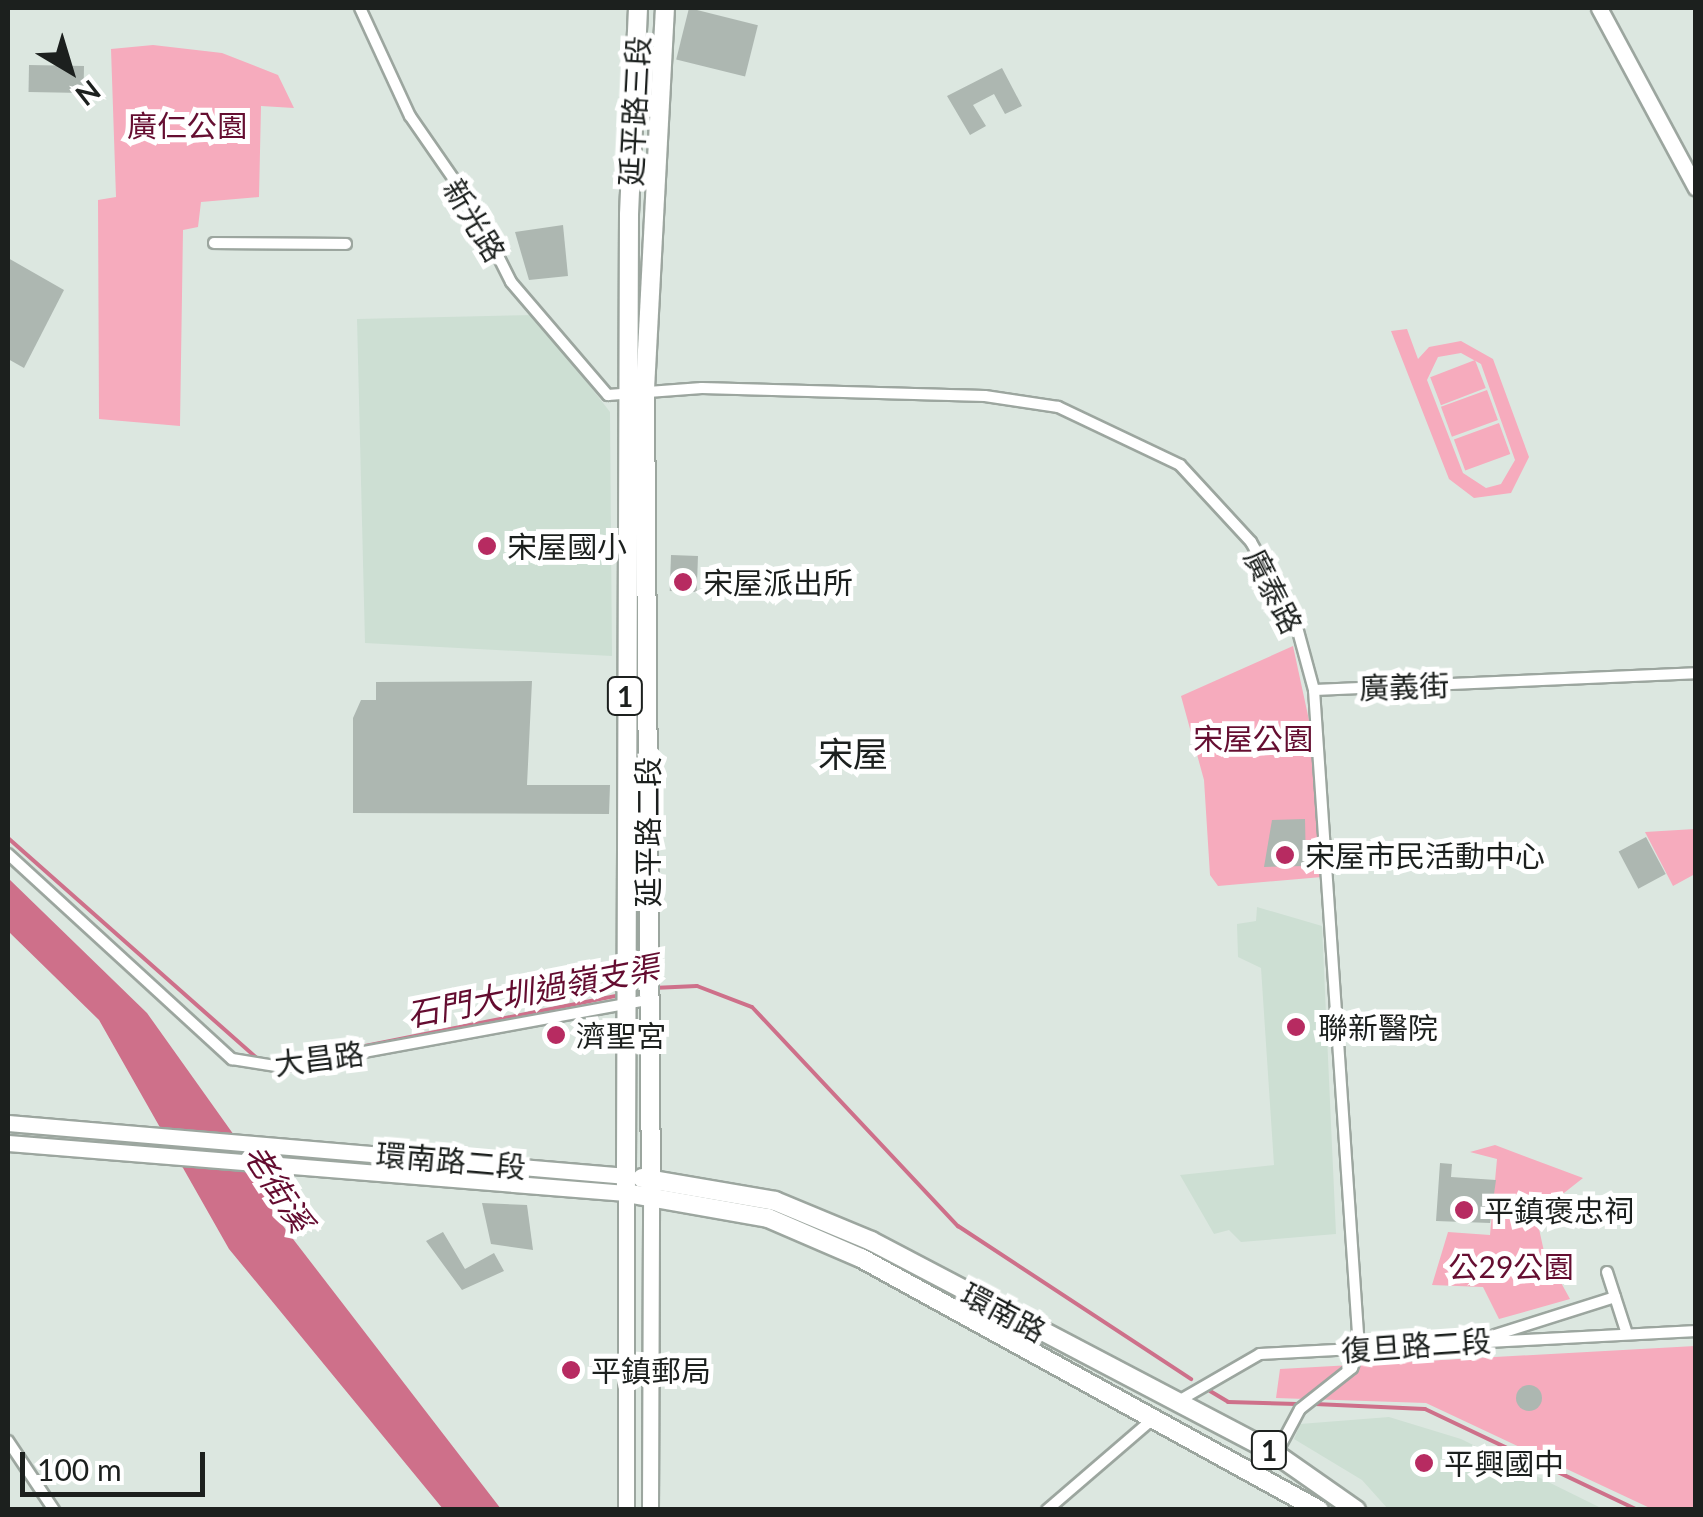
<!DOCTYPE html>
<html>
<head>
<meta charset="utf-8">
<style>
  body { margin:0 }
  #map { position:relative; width:1703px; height:1517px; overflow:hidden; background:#dce7e0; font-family:Lato,"Noto Sans TC",sans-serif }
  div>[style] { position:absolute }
  .built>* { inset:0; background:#cddfd3 }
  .green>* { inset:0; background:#f6abbd; transform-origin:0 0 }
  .water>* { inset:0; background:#ce708a }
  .stream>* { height:4px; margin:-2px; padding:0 2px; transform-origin:2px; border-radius:2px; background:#ce708a }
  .building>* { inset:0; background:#adb7b1; transform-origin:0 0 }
  .round { border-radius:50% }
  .roads { filter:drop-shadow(2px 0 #9ca69f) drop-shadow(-2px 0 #9ca69f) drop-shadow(0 2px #9ca69f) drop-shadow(0 -2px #9ca69f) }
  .street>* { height:10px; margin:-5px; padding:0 5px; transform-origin:5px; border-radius:5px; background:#fff }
  .secondary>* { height:15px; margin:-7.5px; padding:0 7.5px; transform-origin:7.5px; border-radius:7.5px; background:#fff }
  .primary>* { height:18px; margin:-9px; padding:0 9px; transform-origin:9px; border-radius:9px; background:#fff }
  .dots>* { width:28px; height:28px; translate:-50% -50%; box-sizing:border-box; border:5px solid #fff; border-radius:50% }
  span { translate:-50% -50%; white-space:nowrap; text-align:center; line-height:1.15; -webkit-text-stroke:10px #fff; paint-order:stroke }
  .shield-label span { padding:2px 8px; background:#fff; border:2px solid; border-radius:8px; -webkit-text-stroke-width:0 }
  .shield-label { font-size:28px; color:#1c201e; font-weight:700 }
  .street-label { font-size:30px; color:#1c201e }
  .park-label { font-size:30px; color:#650e31 }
  .poi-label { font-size:30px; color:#1c201e }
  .left { translate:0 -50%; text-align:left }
  .water-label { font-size:32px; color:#640c30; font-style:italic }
  .quarter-label { font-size:35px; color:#1c201e }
  .frame { position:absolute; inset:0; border:10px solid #1c201e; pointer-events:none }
  .north { position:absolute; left:20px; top:20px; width:100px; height:100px; -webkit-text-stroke:8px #fff; paint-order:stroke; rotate:142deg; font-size:28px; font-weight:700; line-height:40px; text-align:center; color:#1c201e }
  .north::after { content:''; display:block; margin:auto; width:35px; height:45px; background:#1c201e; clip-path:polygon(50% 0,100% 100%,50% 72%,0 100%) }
  .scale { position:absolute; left:20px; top:1452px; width:185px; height:45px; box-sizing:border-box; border:5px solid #1c201e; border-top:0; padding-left:12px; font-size:30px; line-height:35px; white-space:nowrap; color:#1c201e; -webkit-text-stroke:8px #fff; paint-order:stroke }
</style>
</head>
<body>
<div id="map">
  <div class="built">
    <div style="clip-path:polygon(535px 315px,610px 412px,612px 656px,365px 643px,357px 319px)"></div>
    <div style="clip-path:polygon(1257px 907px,1322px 926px,1336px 1234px,1241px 1242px,1229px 1230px,1214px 1234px,1180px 1175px,1274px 1165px,1261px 968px,1238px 957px,1237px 924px,1256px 921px)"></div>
    <div style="clip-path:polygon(1389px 1417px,1461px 1439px,1603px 1509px,1388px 1509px,1362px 1480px,1294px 1439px,1300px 1424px)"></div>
  </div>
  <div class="green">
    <div style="clip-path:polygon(153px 45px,222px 53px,278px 75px,294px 108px,261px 106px,259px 197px,201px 202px,198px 227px,183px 230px,180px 426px,99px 419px,98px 200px,116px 197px,111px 49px)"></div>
    <div style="clip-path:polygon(evenodd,1407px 329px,1418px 359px,1429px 347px,1461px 341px,1493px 359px,1529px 457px,1511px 493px,1474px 498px,1449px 479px,1391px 331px,1407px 329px,1461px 353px,1481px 364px,1515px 460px,1501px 484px,1486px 488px,1463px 473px,1427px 380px,1438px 357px,1461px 353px)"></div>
    <div style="left:1475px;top:360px;width:30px;height:48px;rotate:69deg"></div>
    <div style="left:1487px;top:390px;width:32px;height:49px;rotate:70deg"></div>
    <div style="left:1499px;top:423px;width:33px;height:48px;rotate:70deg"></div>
    <div style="clip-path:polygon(1293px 646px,1312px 734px,1322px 877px,1218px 886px,1210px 875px,1204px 780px,1181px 696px)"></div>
    <div style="clip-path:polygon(1695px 829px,1695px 874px,1673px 886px,1645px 832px)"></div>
    <div style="clip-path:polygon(1495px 1145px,1583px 1178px,1536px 1215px,1550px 1279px,1559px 1279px,1570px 1299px,1499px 1319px,1483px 1287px,1432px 1285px,1448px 1232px,1490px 1235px,1497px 1159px,1470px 1152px)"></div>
    <div style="clip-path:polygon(1695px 1346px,1695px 1509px,1652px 1509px,1426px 1403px,1276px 1398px,1280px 1369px)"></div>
  </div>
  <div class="water">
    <div style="clip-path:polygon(8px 878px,147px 1013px,266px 1180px,273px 1213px,501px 1509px,443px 1509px,229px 1249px,99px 1020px,8px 931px)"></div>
  </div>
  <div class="stream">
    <div style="left:8px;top:838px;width:334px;rotate:41.5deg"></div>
    <div style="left:653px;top:988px;width:44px;rotate:-2.6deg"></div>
    <div style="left:697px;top:986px;width:59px;rotate:20.9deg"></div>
    <div style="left:752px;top:1007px;width:301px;rotate:46.8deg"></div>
    <div style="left:958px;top:1226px;width:279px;rotate:33.3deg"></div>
    <div style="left:300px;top:1059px;width:326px;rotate:-11.3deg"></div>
    <div style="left:1210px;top:1391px;width:21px;rotate:31deg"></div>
    <div style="left:1228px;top:1402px;width:69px;rotate:1.7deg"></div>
    <div style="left:1315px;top:1404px;width:110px;rotate:2.6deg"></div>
    <div style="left:1425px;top:1409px;width:236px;rotate:25.4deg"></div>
  </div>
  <div class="building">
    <div style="left:689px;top:8px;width:71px;height:53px;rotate:14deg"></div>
    <div style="left:29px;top:65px;width:55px;height:27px;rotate:1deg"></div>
    <div style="clip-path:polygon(1002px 68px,1022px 106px,1005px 114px,994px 94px,973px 105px,986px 126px,970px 135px,947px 96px)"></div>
    <div style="clip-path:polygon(563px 225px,568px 276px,529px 280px,515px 232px)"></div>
    <div style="clip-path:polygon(8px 258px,64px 290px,24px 368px,8px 359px)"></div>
    <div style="left:671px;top:555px;width:27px;height:36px;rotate:2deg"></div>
    <div style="clip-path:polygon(532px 681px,527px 785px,610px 785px,609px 814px,353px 813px,353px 718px,361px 700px,376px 700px,376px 682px)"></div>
    <div style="clip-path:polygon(1305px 819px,1306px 866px,1264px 867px,1272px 820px)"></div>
    <div style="left:1646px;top:837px;width:42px;height:31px;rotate:62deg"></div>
    <div style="clip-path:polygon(1440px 1163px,1452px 1164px,1451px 1177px,1496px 1180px,1490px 1223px,1436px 1221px)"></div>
    <div style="clip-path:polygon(482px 1203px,527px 1205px,533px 1250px,491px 1244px)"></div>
    <div style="clip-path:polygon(443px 1232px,465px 1269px,494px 1253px,504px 1271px,462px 1290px,426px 1241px)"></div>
    <div class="round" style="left:1516px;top:1385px;width:26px;height:26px"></div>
  </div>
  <div class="roads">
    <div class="street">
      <div style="left:360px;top:8px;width:119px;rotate:65.2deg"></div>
      <div style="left:410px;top:116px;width:114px;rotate:55.3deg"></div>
      <div style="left:475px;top:210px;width:80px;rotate:63.4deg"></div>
      <div style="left:511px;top:282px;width:149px;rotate:49.4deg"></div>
      <div style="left:608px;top:395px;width:94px;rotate:-4.3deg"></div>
      <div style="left:702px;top:388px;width:283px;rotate:1.6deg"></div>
      <div style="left:985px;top:396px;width:74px;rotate:8.6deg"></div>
      <div style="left:1058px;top:407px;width:135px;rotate:25.4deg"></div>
      <div style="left:1180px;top:465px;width:105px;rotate:47.3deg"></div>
      <div style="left:1251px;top:542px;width:90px;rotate:60.6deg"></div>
      <div style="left:1295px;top:620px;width:73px;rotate:74.8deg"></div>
      <div style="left:1314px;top:690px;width:660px;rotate:86.09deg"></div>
      <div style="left:1359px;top:1348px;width:21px;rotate:109deg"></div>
      <div style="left:1352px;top:1368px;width:66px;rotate:141.7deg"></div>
      <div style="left:1300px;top:1409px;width:51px;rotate:118.1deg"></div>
      <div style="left:214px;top:243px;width:132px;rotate:0.4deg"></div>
      <div style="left:1314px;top:690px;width:382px;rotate:-2.5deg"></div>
      <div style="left:8px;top:854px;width:304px;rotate:42.5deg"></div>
      <div style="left:232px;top:1059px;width:51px;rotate:9.1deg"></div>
      <div style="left:282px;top:1067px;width:372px;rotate:-10.4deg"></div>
      <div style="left:1607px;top:1272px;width:65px;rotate:72.1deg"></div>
      <div style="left:1495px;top:1335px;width:126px;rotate:-17.6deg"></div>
      <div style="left:1175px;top:1403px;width:98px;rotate:-30deg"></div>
      <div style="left:1260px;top:1354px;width:437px;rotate:-3deg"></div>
      <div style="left:8px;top:1441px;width:83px;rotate:56.3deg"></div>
      <div style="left:1047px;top:1510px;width:141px;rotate:-40.7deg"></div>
    </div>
    <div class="secondary">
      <div style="left:1599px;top:8px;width:204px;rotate:61.7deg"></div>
      <div style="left:8px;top:1123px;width:621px;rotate:4.89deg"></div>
      <div style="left:8px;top:1143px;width:620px;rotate:4.63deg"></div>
      <div style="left:626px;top:1193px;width:317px;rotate:90deg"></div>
      <div style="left:650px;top:1510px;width:316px;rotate:-89.8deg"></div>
    </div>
    <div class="primary">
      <div style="left:638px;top:8px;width:207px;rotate:92.5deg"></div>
      <div style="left:629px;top:215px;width:978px;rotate:90.18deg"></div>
      <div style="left:626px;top:1193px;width:144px;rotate:10deg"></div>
      <div style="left:768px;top:1218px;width:101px;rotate:23.3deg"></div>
      <div style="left:861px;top:1258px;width:523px;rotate:28.82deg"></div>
      <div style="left:642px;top:1178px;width:135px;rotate:9.8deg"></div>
      <div style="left:775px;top:1201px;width:104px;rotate:22.6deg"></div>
      <div style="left:871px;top:1241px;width:458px;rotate:27.7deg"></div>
      <div style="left:1276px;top:1454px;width:98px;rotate:35deg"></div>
      <div style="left:651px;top:1194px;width:805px;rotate:-90.43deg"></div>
      <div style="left:645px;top:389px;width:382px;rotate:-87deg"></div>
    </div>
  </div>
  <div class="dots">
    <div style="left:487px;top:546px;background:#b72b61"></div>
    <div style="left:683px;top:582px;background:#b72b61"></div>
    <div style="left:1285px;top:855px;background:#b72b61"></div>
    <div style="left:1296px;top:1027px;background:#b72b61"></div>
    <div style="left:556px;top:1035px;background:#b72b61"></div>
    <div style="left:1464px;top:1210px;background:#b72b61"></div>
    <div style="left:571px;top:1370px;background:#b72b61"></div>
    <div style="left:1424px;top:1463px;background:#b72b61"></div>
  </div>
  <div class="shield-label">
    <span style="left:625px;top:696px">1</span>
    <span style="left:1269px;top:1450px">1</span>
  </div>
  <div class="street-label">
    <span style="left:634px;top:111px;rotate:-87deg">延平路三段</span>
    <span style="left:475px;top:220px;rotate:59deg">新光路</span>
    <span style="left:1274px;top:591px;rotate:63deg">廣泰路</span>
    <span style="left:1404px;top:686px;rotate:-2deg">廣義街</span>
    <span style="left:647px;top:832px;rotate:-90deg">延平路二段</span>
    <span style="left:319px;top:1058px;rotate:-7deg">大昌路</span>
    <span style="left:451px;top:1160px;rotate:5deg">環南路二段</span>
    <span style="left:1004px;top:1312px;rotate:28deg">環南路</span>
    <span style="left:1416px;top:1345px;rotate:-4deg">復旦路二段</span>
  </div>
  <div class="park-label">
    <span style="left:187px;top:125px">廣仁公園</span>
    <span style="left:1253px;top:738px">宋屋公園</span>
    <span style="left:1511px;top:1266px">公29公園</span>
  </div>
  <div class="poi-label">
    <span class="left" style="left:507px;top:546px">宋屋國小</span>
    <span class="left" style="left:703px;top:582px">宋屋派出所</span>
    <span class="left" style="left:1305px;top:855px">宋屋市民活動中心</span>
    <span class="left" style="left:1318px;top:1027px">聯新醫院</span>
    <span class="left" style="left:576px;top:1035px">濟聖宮</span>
    <span class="left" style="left:1484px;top:1210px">平鎮褒忠祠</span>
    <span class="left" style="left:591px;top:1370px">平鎮郵局</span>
    <span class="left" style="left:1444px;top:1463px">平興國中</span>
  </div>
  <div class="water-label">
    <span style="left:533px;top:991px;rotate:-11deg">石門大圳過嶺支渠</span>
    <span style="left:278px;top:1188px;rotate:57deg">老街溪</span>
  </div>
  <div class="quarter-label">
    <span style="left:853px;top:753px">宋屋</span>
  </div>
  <div class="frame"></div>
  <div class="north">N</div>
  <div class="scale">100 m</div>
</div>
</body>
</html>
